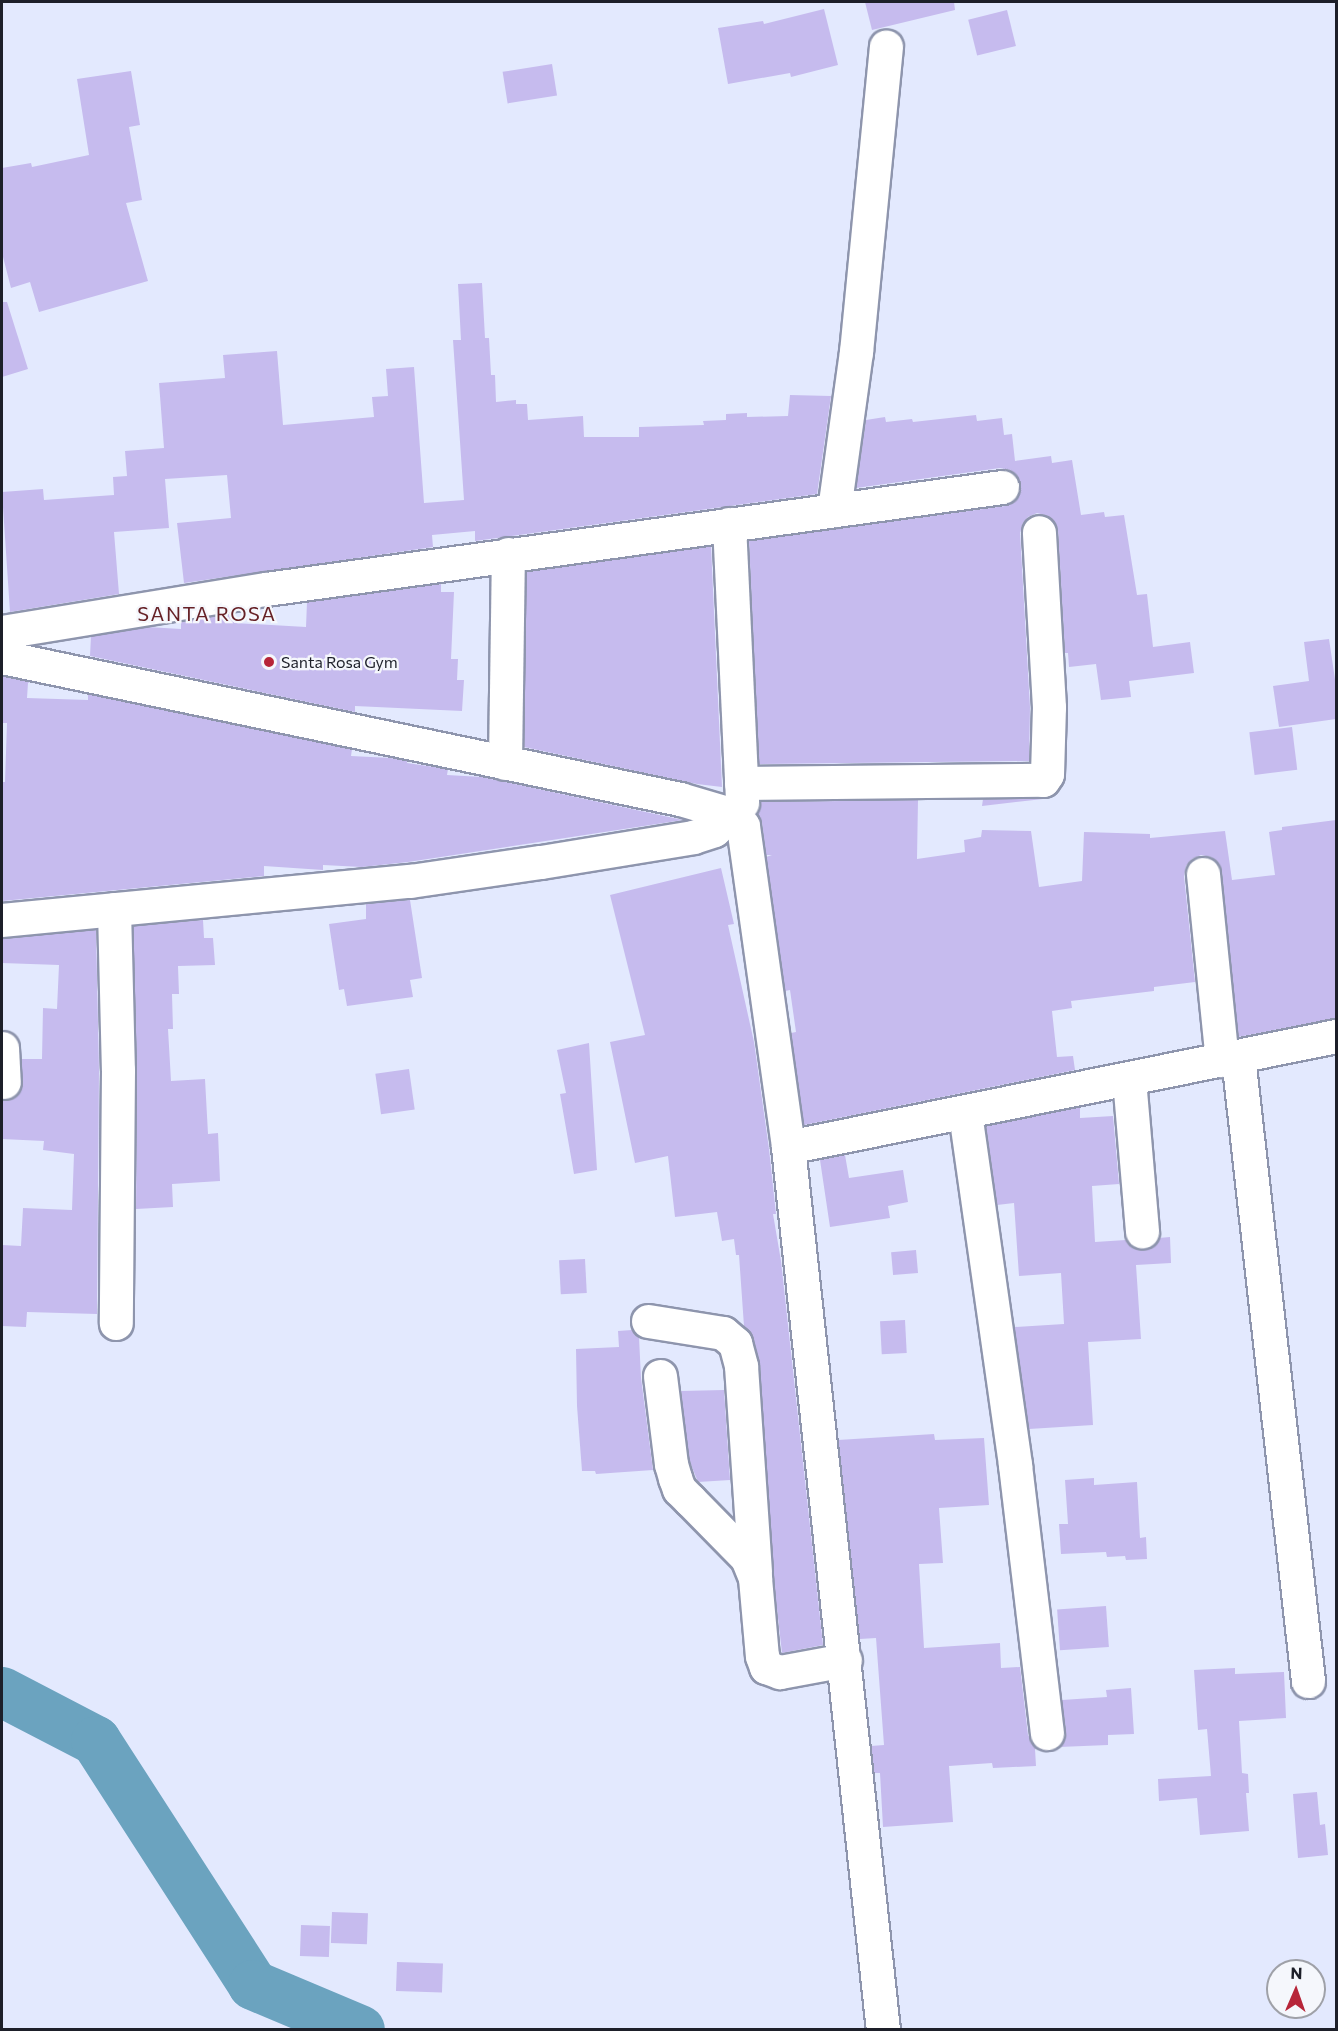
<!DOCTYPE html>
<html>
<head>
<meta charset="utf-8">
<style>
  body { margin:0 }
  #map { position:relative; width:1338px; height:2031px; overflow:hidden; background:#e3e9fe; font-family:Commissioner,sans-serif }
  div>[style] { position:absolute }
  .river>* { height:50px; margin:-25px; padding:0 25px; transform-origin:25px; border-radius:25px; background:#6ba3bf }
  .building>* { inset:0; background:#c6bbee; transform-origin:0 0 }
  .roads { filter:drop-shadow(2px 0 #8e95ad) drop-shadow(-2px 0 #8e95ad) drop-shadow(0 2px #8e95ad) drop-shadow(0 -2px #8e95ad) }
  .minor>* { height:33px; margin:-16.5px; padding:0 16.5px; transform-origin:16.5px; border-radius:16.5px; background:#fff }
  .dots>* { width:16px; height:16px; translate:-50% -50%; box-sizing:border-box; border:3px solid #f5f7fc; border-radius:50% }
  span { translate:-50% -50%; white-space:nowrap; text-align:center; line-height:1.15; -webkit-text-stroke:4.5px #f5f7fc; paint-order:stroke }
  .poi-label { font-size:16px; color:#1d1f29 }
  .left { translate:0 -50%; text-align:left }
  .quarter-label { font-size:20px; color:#662126; letter-spacing:1.5px }
  .frame { position:absolute; inset:0; border:3px solid #1d1f29; pointer-events:none }
  .north { position:absolute; left:1266px; top:1959px; width:60px; height:60px; box-sizing:border-box; background:#f5f7fc; border:2px solid #9fa1a8; border-radius:50%; rotate:2deg; font-size:16px; font-weight:700; line-height:24px; text-align:center; color:#1d1f29 }
  .north::after { content:''; display:block; margin:auto; width:21px; height:27px; background:#b72539; clip-path:polygon(50% 0,100% 100%,50% 72%,0 100%) }
</style>
</head>
<body>
<div id="map">
  <div class="river">
    <div style="left:2px;top:1692px;width:106px;rotate:27.5deg"></div>
    <div style="left:96px;top:1741px;width:290px;rotate:57.2deg"></div>
    <div style="left:253px;top:1985px;width:116px;rotate:22.8deg"></div>
  </div>
  <div class="building">
    <div style="clip-path:polygon(865px 2px,954px 2px,955px 10px,872px 30px)"></div>
    <div style="clip-path:polygon(824px 9px,838px 65px,791px 77px,790px 73px,728px 84px,718px 28px,763px 21px,764px 24px)"></div>
    <div style="left:1007px;top:10px;width:37px;height:40px;rotate:76deg"></div>
    <div style="left:552px;top:64px;width:32px;height:50px;rotate:81deg"></div>
    <div style="clip-path:polygon(131px 71px,140px 125px,129px 127px,142px 200px,126px 203px,148px 281px,39px 312px,30px 282px,11px 288px,2px 253px,2px 168px,31px 163px,32px 167px,89px 155px,77px 79px)"></div>
    <div style="clip-path:polygon(482px 283px,485px 338px,489px 338px,491px 375px,495px 375px,496px 402px,516px 400px,516px 404px,527px 404px,528px 420px,583px 416px,584px 437px,639px 437px,639px 427px,704px 425px,703px 421px,726px 420px,726px 414px,747px 413px,747px 417px,788px 416px,790px 395px,831px 396px,817px 494px,475px 541px,475px 531px,432px 535px,433px 547px,184px 583px,177px 523px,231px 518px,227px 475px,165px 479px,169px 528px,114px 532px,119px 594px,10px 612px,2px 492px,43px 489px,44px 500px,114px 495px,113px 477px,127px 476px,125px 451px,164px 448px,159px 383px,225px 378px,223px 355px,277px 351px,283px 425px,374px 417px,372px 397px,388px 396px,386px 369px,414px 367px,424px 503px,464px 500px,453px 340px,461px 340px,458px 284px)"></div>
    <div style="clip-path:polygon(2px 302px,7px 302px,28px 369px,2px 377px)"></div>
    <div style="clip-path:polygon(976px 415px,977px 421px,1002px 418px,1004px 435px,1012px 434px,1015px 461px,1051px 456px,1052px 463px,1072px 460px,1081px 515px,1104px 512px,1105px 517px,1124px 515px,1137px 595px,1147px 594px,1153px 647px,1190px 642px,1194px 673px,1129px 681px,1131px 697px,1101px 700px,1096px 664px,1069px 667px,1068px 653px,1065px 653px,1058px 531px,1055px 522px,1048px 516px,1037px 513px,1028px 517px,1023px 523px,1020px 533px,1030px 707px,1029px 761px,759px 764px,749px 541px,1005px 506px,1013px 502px,1019px 495px,1020px 484px,1016px 475px,1010px 470px,1000px 468px,856px 488px,866px 420px,885px 417px,886px 422px,912px 419px,913px 422px)"></div>
    <div style="clip-path:polygon(711px 546px,722px 787px,697px 784px,524px 747px,526px 572px)"></div>
    <div style="clip-path:polygon(441px 584px,441px 592px,454px 592px,451px 659px,458px 659px,457px 680px,464px 680px,462px 711px,355px 706px,355px 712px,90px 656px,91px 636px,147px 627px,181px 629px,181px 622px,233px 613px,234px 623px,306px 627px,307px 602px)"></div>
    <div style="clip-path:polygon(1329px 639px,1336px 686px,1336px 719px,1279px 727px,1273px 686px,1309px 681px,1304px 642px)"></div>
    <div style="clip-path:polygon(2px 676px,30px 682px,28px 683px,27px 698px,88px 700px,88px 694px,352px 749px,351px 756px,391px 758px,407px 761px,407px 763px,448px 769px,447px 775px,482px 777px,683px 820px,408px 862px,362px 867px,323px 865px,323px 870px,264px 866px,264px 876px,2px 901px,2px 782px,5px 782px,7px 723px,2px 723px)"></div>
    <div style="left:1292px;top:727px;width:43px;height:43px;rotate:83deg"></div>
    <div style="clip-path:polygon(983px 799px,1043px 799px,982px 806px)"></div>
    <div style="clip-path:polygon(918px 800px,917px 859px,965px 852px,964px 840px,981px 837px,982px 830px,1031px 831px,1039px 887px,1082px 881px,1084px 832px,1150px 834px,1150px 838px,1225px 831px,1232px 880px,1275px 875px,1269px 832px,1282px 830px,1282px 827px,1336px 820px,1336px 1018px,1238px 1037px,1222px 872px,1218px 864px,1211px 857px,1201px 855px,1192px 859px,1186px 866px,1184px 876px,1195px 982px,1154px 987px,1154px 991px,1071px 1001px,1072px 1008px,1052px 1011px,1057px 1057px,1073px 1056px,1075px 1070px,804px 1125px,791px 1033px,796px 1032px,790px 990px,785px 991px,766px 857px,772px 855px,766px 855px,762px 823px,757px 814px,761px 802px)"></div>
    <div style="clip-path:polygon(721px 868px,734px 924px,728px 925px,754px 1042px,769px 1149px,776px 1214px,773px 1214px,781px 1261px,823px 1645px,782px 1653px,773px 1574px,760px 1365px,753px 1338px,744px 1326px,739px 1255px,736px 1255px,734px 1239px,722px 1241px,717px 1212px,675px 1217px,668px 1156px,635px 1163px,610px 1042px,645px 1035px,610px 895px)"></div>
    <div style="clip-path:polygon(410px 900px,422px 978px,410px 980px,413px 997px,347px 1006px,344px 989px,339px 990px,329px 924px,366px 919px,366px 904px)"></div>
    <div style="clip-path:polygon(203px 920px,204px 938px,213px 938px,215px 965px,178px 966px,179px 994px,172px 994px,173px 1029px,168px 1029px,171px 1081px,205px 1079px,208px 1134px,218px 1133px,220px 1181px,172px 1184px,173px 1207px,136px 1209px,137px 1070px,133px 926px)"></div>
    <div style="clip-path:polygon(96px 930px,99px 1070px,97px 1314px,27px 1312px,26px 1327px,2px 1326px,2px 1245px,21px 1246px,23px 1208px,72px 1210px,74px 1154px,43px 1150px,44px 1141px,2px 1139px,2px 1100px,14px 1098px,21px 1090px,21px 1059px,42px 1059px,43px 1008px,57px 1009px,59px 965px,2px 963px,2px 938px)"></div>
    <div style="clip-path:polygon(589px 1043px,597px 1170px,574px 1174px,560px 1094px,566px 1093px,557px 1050px)"></div>
    <div style="left:409px;top:1069px;width:41px;height:34px;rotate:82deg"></div>
    <div style="clip-path:polygon(1080px 1107px,1080px 1118px,1113px 1116px,1119px 1184px,1092px 1186px,1095px 1242px,1126px 1240px,1134px 1248px,1143px 1250px,1153px 1246px,1159px 1238px,1170px 1237px,1171px 1263px,1136px 1265px,1141px 1339px,1088px 1342px,1093px 1425px,1029px 1429px,1014px 1327px,1064px 1324px,1061px 1273px,1019px 1276px,1014px 1203px,997px 1205px,986px 1126px)"></div>
    <div style="clip-path:polygon(845px 1155px,849px 1178px,903px 1170px,908px 1202px,888px 1206px,890px 1218px,830px 1227px,820px 1160px)"></div>
    <div style="left:916px;top:1250px;width:23px;height:25px;rotate:85deg"></div>
    <div style="left:585px;top:1259px;width:34px;height:26px;rotate:87deg"></div>
    <div style="left:905px;top:1320px;width:33px;height:25px;rotate:87deg"></div>
    <div style="clip-path:polygon(632px 1330px,639px 1337px,641px 1378px,653px 1470px,596px 1474px,595px 1471px,582px 1471px,577px 1406px,576px 1349px,619px 1347px,618px 1331px)"></div>
    <div style="clip-path:polygon(724px 1390px,730px 1480px,698px 1482px,689px 1460px,681px 1391px)"></div>
    <div style="clip-path:polygon(934px 1434px,935px 1440px,984px 1438px,989px 1505px,939px 1508px,943px 1563px,919px 1564px,924px 1648px,1000px 1643px,1001px 1668px,1020px 1667px,1028px 1735px,1037px 1749px,1035px 1749px,1036px 1766px,993px 1768px,992px 1763px,949px 1766px,953px 1822px,883px 1827px,880px 1773px,874px 1773px,871px 1746px,884px 1745px,876px 1638px,860px 1639px,838px 1440px)"></div>
    <div style="clip-path:polygon(1094px 1478px,1094px 1485px,1137px 1482px,1140px 1538px,1146px 1537px,1147px 1559px,1126px 1560px,1125px 1556px,1107px 1557px,1106px 1552px,1061px 1554px,1059px 1524px,1068px 1524px,1065px 1480px)"></div>
    <div style="left:1106px;top:1606px;width:41px;height:49px;rotate:86deg"></div>
    <div style="clip-path:polygon(1235px 1668px,1235px 1674px,1284px 1672px,1286px 1718px,1239px 1721px,1242px 1773px,1248px 1774px,1249px 1793px,1246px 1793px,1249px 1831px,1200px 1835px,1197px 1798px,1159px 1801px,1158px 1779px,1211px 1776px,1207px 1729px,1198px 1730px,1194px 1670px)"></div>
    <div style="clip-path:polygon(1131px 1688px,1134px 1734px,1108px 1735px,1108px 1745px,1059px 1747px,1064px 1740px,1066px 1731px,1062px 1700px,1107px 1697px,1106px 1690px)"></div>
    <div style="clip-path:polygon(1317px 1792px,1320px 1825px,1325px 1824px,1328px 1855px,1298px 1858px,1293px 1794px)"></div>
    <div style="left:332px;top:1912px;width:36px;height:31px;rotate:2deg"></div>
    <div style="left:301px;top:1925px;width:29px;height:31px;rotate:2deg"></div>
    <div style="left:397px;top:1962px;width:46px;height:29px;rotate:2deg"></div>
  </div>
  <div class="roads">
    <div class="minor">
      <div style="left:834px;top:510px;width:160px;rotate:-82.1deg"></div>
      <div style="left:856px;top:352px;width:307px;rotate:-84.4deg"></div>
      <div style="left:729px;top:524px;width:279px;rotate:87.3deg"></div>
      <div style="left:2px;top:632px;width:267px;rotate:-9.3deg"></div>
      <div style="left:266px;top:589px;width:743px;rotate:-7.89deg"></div>
      <div style="left:2px;top:657px;width:693px;rotate:11.83deg"></div>
      <div style="left:680px;top:799px;width:53px;rotate:16.4deg"></div>
      <div style="left:731px;top:814px;width:17px;rotate:45deg"></div>
      <div style="left:743px;top:826px;width:324px;rotate:82deg"></div>
      <div style="left:788px;top:1147px;width:888px;rotate:83.86deg"></div>
      <div style="left:505px;top:763px;width:209px;rotate:-89.2deg"></div>
      <div style="left:741px;top:783px;width:302px;rotate:-0.6deg"></div>
      <div style="left:1043px;top:780px;width:7px;rotate:-56deg"></div>
      <div style="left:1047px;top:774px;width:67px;rotate:-88.3deg"></div>
      <div style="left:1049px;top:707px;width:175px;rotate:-93.3deg"></div>
      <div style="left:1203px;top:874px;width:187px;rotate:84.2deg"></div>
      <div style="left:114px;top:909px;width:161px;rotate:88.6deg"></div>
      <div style="left:118px;top:1070px;width:253px;rotate:90.5deg"></div>
      <div style="left:2px;top:920px;width:410px;rotate:-5.5deg"></div>
      <div style="left:410px;top:881px;width:132px;rotate:-8.3deg"></div>
      <div style="left:541px;top:862px;width:154px;rotate:-9.3deg"></div>
      <div style="left:693px;top:837px;width:22px;rotate:-18deg"></div>
      <div style="left:714px;top:830px;width:23px;rotate:-43deg"></div>
      <div style="left:2px;top:1048px;width:34px;rotate:87deg"></div>
      <div style="left:1238px;top:1057px;width:628px;rotate:83.6deg"></div>
      <div style="left:1129px;top:1079px;width:153px;rotate:85.1deg"></div>
      <div style="left:965px;top:1113px;width:356px;rotate:81.9deg"></div>
      <div style="left:1015px;top:1465px;width:270px;rotate:83.2deg"></div>
      <div style="left:788px;top:1147px;width:559px;rotate:-11.45deg"></div>
      <div style="left:648px;top:1321px;width:76px;rotate:9.1deg"></div>
      <div style="left:723px;top:1333px;width:16px;rotate:40deg"></div>
      <div style="left:735px;top:1343px;width:24px;rotate:75deg"></div>
      <div style="left:741px;top:1366px;width:206px;rotate:86.1deg"></div>
      <div style="left:660px;top:1376px;width:89px;rotate:82.9deg"></div>
      <div style="left:671px;top:1464px;width:15px;rotate:74deg"></div>
      <div style="left:675px;top:1478px;width:12px;rotate:70deg"></div>
      <div style="left:679px;top:1489px;width:16px;rotate:45deg"></div>
      <div style="left:690px;top:1500px;width:81px;rotate:45.5deg"></div>
      <div style="left:747px;top:1558px;width:22px;rotate:68deg"></div>
      <div style="left:755px;top:1578px;width:78px;rotate:84.9deg"></div>
      <div style="left:762px;top:1656px;width:12px;rotate:70deg"></div>
      <div style="left:766px;top:1667px;width:15px;rotate:20deg"></div>
      <div style="left:780px;top:1672px;width:66px;rotate:-10.5deg"></div>
    </div>
  </div>
  <div class="dots">
    <div style="left:269px;top:662px;background:#b72539"></div>
  </div>
  <div class="poi-label">
    <span class="left" style="left:281px;top:662px">Santa Rosa Gym</span>
  </div>
  <div class="quarter-label">
    <span style="left:207px;top:613px">SANTA ROSA</span>
  </div>
  <div class="frame"></div>
  <div class="north">N</div>
</div>
</body>
</html>
